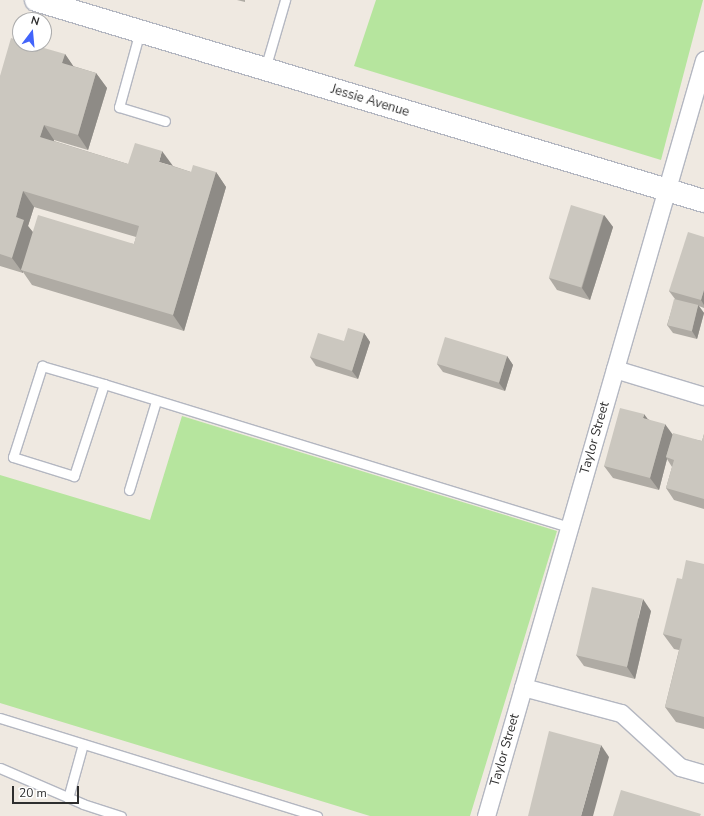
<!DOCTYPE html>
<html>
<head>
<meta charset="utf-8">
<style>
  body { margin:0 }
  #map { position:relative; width:704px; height:816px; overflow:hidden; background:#efe9e1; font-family:"Nunito Sans",sans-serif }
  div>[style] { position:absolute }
  .green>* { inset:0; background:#b6e59e }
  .roads { filter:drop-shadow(1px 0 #b4b7c1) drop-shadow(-1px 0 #b4b7c1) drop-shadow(0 1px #b4b7c1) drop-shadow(0 -1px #b4b7c1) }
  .lane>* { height:9px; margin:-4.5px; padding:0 4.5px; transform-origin:4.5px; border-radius:4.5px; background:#fff }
  .street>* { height:17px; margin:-8.5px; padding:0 8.5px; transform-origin:8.5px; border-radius:8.5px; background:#fff }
  .secondary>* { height:22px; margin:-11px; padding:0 11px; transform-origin:11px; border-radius:11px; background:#fff }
  .wall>* { inset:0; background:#afaba4 }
  .shaded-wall>* { inset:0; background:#8e8b86 }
  .building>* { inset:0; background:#cbc7bf; transform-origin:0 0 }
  span { translate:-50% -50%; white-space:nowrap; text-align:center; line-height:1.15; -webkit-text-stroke:3px #fff; paint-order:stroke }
  .street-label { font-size:13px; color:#2e2e2e }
  .north { position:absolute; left:12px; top:12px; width:40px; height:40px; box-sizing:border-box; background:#fff; border:1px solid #ababab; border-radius:50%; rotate:16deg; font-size:11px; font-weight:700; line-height:16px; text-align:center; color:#2e2e2e }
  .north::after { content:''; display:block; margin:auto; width:14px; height:18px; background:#4264fb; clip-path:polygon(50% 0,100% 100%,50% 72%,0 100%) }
  .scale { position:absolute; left:12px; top:786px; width:67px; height:18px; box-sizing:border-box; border:2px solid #2e2e2e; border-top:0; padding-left:5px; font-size:12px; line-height:14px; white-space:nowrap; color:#2e2e2e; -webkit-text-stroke:3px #fff; paint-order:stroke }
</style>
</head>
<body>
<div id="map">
  <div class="green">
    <div style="clip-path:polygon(376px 0,703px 0,661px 160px,354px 66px)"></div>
    <div style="clip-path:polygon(182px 416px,557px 531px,470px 816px,370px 816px,0 703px,0 475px,150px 520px)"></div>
  </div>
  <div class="roads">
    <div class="lane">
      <div style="left:140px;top:31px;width:79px;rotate:105.4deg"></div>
      <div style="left:119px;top:107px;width:48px;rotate:16.9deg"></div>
      <div style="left:265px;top:69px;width:72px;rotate:-73.8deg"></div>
      <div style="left:104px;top:384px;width:97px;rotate:108.1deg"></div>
      <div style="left:74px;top:476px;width:64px;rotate:-162.7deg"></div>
      <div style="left:13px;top:457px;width:96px;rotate:-72.3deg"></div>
      <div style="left:42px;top:366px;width:65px;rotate:16.2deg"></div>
      <div style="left:104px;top:384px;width:486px;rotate:17.1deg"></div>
      <div style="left:129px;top:490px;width:93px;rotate:-73.1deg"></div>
      <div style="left:0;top:718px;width:332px;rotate:17.2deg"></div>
      <div style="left:0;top:768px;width:90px;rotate:23.4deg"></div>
      <div style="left:83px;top:804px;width:40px;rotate:18deg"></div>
      <div style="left:68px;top:798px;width:56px;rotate:-74.5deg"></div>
    </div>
    <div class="street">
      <div style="left:615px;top:369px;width:93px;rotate:16.9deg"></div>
      <div style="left:523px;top:687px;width:101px;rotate:14.9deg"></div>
      <div style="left:621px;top:713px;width:80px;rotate:42.5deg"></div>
      <div style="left:680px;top:767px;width:25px;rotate:16deg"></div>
      <div style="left:486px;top:816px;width:787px;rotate:-73.91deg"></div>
    </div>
    <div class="secondary">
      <div style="left:36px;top:0;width:698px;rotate:16.75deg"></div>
    </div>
  </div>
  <div class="wall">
    <div style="clip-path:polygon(237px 0,245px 0,245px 2px)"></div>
    <div style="clip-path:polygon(evenodd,65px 54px,73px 66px,96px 73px,107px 88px,88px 150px,54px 140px,54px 141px,128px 164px,173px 166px,191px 172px,216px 172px,226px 187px,184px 331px,32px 285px,23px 272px,23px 273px,0 266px,0 76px,65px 54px,34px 207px,136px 237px,134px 244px,33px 232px,28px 226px,34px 207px)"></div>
    <div style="clip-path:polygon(604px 215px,613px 227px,590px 300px,557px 290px,549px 278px)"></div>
    <div style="clip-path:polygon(704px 237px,704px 308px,699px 306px,704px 313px,697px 339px,673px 333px,667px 325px,675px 299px,669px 291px)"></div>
    <div style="clip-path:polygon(364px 333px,370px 342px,358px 379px,316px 366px,310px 357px,344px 341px)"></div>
    <div style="clip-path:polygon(507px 356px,513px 365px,505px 391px,443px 372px,437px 364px)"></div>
    <div style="clip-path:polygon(648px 419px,673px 435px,702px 441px,704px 434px,704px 509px,674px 500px,666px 488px,672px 467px,667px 459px,659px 490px,613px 478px,604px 466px)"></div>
    <div style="clip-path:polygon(704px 564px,704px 729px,676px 722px,665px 707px,679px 650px,674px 649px,663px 634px)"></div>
    <div style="clip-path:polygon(651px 611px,635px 679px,584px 666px,576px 655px)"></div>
  </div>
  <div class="shaded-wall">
    <div style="clip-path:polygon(65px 54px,76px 70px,62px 63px)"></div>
    <div style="clip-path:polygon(96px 73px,107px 88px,88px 150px,78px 135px)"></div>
    <div style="clip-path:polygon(44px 125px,54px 140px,50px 152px,40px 137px)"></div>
    <div style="clip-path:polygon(162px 151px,173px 166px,159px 162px)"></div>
    <div style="clip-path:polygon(216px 172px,226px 187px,184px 331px,173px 315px)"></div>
    <div style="clip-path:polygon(23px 191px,34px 207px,28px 226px,35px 235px,21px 270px,23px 272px,23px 273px,12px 258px,16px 217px)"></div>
    <div style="clip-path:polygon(604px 215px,613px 227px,590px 300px,582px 288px)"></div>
    <div style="clip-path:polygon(704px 290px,704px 305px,701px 300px)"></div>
    <div style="clip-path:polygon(698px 305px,704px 313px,697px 339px,692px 331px)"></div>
    <div style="clip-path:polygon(364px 333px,370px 342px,358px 379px,352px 371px)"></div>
    <div style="clip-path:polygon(507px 356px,513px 365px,505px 391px,499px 383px)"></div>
    <div style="clip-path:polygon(644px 414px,653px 426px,643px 418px)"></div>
    <div style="clip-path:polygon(665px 424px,673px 435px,666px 457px,667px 459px,659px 490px,650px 478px)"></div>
    <div style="clip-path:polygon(643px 599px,651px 611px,635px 679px,627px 667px)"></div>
    <div style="clip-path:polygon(601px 745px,609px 757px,593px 816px,581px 816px)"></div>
  </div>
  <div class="building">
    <div style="clip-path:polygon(11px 38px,20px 41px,20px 44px,30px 44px,65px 54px,62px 63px,96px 73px,78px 135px,44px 125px,40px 137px,128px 164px,135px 143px,162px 151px,159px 162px,191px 172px,193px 165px,216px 172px,173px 315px,21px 270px,38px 215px,134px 244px,139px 226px,23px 191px,16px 217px,24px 220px,12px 258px,0 254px,0 76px)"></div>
    <div style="left:571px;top:205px;width:34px;height:76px;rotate:17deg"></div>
    <div style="clip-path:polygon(688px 232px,704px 237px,704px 290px,701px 300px,669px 291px)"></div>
    <div style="left:674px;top:299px;width:25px;height:27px;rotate:14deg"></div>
    <div style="clip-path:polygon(348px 328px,364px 333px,352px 371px,310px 357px,318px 333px,344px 341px)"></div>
    <div style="left:445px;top:337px;width:65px;height:28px;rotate:17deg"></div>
    <div style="clip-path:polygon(620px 408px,644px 414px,643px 418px,665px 424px,650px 478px,604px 466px)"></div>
    <div style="clip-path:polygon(673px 433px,702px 441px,704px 434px,704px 499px,666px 488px,674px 460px,666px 457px)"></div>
    <div style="clip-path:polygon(686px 560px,704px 564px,704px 717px,665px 707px,682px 639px,663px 634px,677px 578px,682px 579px)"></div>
    <div style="left:592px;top:587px;width:52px;height:70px;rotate:13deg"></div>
    <div style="clip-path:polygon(549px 731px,601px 745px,581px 816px,528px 816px)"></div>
    <div style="clip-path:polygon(621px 790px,701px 814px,700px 816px,613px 816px)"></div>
  </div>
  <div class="street-label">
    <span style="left:370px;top:101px;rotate:17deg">Jessie Avenue</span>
    <span style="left:595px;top:438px;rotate:-74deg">Taylor Street</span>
    <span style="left:505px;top:750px;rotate:-74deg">Taylor Street</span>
  </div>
  <div class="north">N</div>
  <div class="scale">20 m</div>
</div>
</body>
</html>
